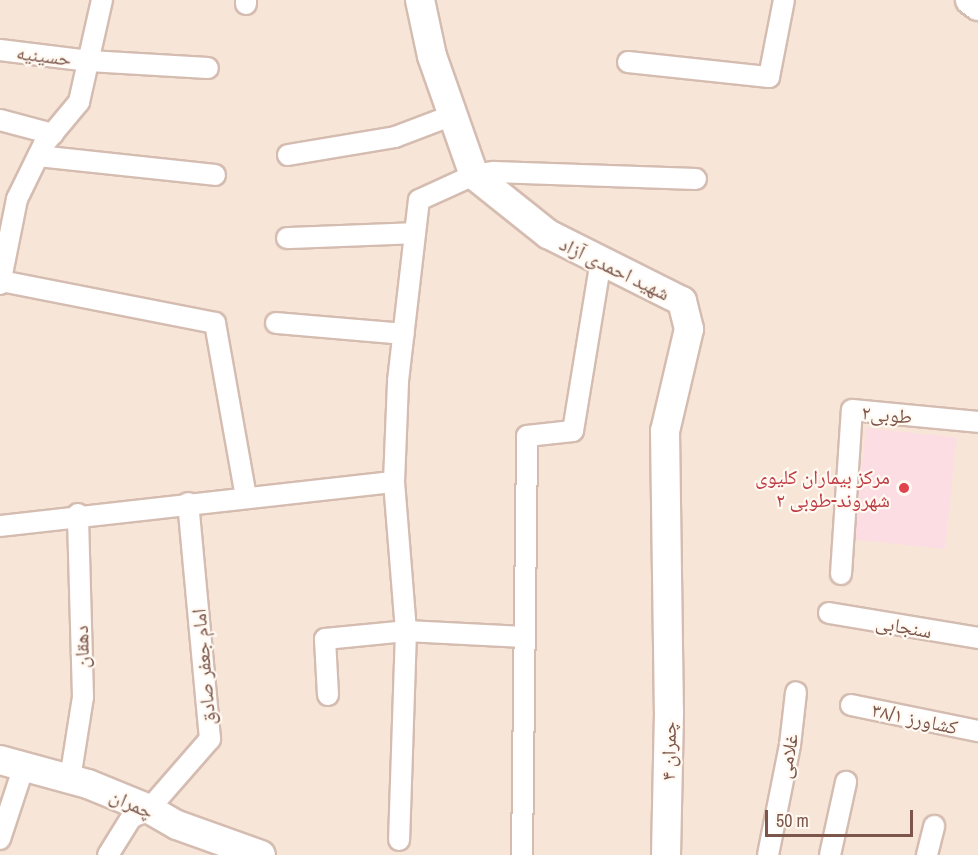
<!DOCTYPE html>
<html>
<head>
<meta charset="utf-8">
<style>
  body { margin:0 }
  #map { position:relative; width:978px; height:855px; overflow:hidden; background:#fef4ea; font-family:"Archivo Narrow","Noto Naskh Arabic",sans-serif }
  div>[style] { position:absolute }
  .residential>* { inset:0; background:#f7e5d8; transform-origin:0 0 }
  .medical>* { inset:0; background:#fddde4; transform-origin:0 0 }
  .roads { filter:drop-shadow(2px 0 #d5bcb1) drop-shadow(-2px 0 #d5bcb1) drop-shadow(0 2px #d5bcb1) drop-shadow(0 -2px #d5bcb1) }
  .street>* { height:20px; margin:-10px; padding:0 10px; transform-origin:10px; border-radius:10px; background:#fff }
  .secondary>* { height:28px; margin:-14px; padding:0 14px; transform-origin:14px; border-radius:14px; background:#fff }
  .dots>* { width:16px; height:16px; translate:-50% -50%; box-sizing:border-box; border:3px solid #fff9f2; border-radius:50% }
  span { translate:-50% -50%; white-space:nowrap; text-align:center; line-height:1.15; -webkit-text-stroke:4.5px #fff9f2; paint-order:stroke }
  .street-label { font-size:20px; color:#7c564a }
  .health-label { font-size:20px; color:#be3a42 }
  .right { translate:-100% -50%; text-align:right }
  .scale { position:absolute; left:765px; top:810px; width:148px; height:27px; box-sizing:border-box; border:3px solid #7c564a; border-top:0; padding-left:8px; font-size:18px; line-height:21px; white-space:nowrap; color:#7c564a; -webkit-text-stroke:4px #fff9f2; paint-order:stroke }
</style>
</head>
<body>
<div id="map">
  <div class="residential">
    <div style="left:0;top:0;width:978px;height:855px"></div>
  </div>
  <div class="medical">
    <div style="left:866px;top:428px;width:91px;height:112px;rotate:6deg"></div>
  </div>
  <div class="roads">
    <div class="street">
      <div style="left:246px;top:4px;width:4px;rotate:-90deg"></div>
      <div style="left:0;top:50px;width:90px;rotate:7deg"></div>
      <div style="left:89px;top:61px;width:119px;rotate:3.4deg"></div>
      <div style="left:628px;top:62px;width:142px;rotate:6.1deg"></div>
      <div style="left:769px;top:77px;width:78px;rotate:-79deg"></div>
      <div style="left:0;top:120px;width:55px;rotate:14.8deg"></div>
      <div style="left:288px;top:155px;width:109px;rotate:-9.5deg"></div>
      <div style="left:395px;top:137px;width:62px;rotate:-20.8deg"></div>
      <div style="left:38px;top:156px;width:178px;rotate:6.1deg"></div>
      <div style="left:287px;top:238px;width:128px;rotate:-2.2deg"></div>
      <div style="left:1px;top:281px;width:218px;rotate:11.1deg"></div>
      <div style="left:215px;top:323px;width:177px;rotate:79.9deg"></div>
      <div style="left:0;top:284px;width:87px;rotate:-78.7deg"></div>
      <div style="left:17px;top:199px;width:61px;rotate:-63.9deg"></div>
      <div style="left:44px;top:144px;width:55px;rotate:-50.2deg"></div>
      <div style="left:79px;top:102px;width:105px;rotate:-77.3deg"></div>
      <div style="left:276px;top:323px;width:128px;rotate:4.9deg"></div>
      <div style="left:0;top:526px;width:396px;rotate:-6.4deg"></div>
      <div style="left:841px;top:574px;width:164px;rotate:-86.2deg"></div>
      <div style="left:852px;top:410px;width:127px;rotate:5.4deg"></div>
      <div style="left:829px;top:613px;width:151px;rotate:9.5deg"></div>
      <div style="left:524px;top:637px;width:118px;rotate:-177.1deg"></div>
      <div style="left:406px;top:631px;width:149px;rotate:-94.6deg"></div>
      <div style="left:394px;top:482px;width:101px;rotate:-87.7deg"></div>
      <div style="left:398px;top:381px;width:182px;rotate:-83.4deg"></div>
      <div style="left:419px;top:200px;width:60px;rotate:-24.4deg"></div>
      <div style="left:474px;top:175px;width:20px;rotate:-9deg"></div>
      <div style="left:494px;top:172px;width:202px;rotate:2deg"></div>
      <div style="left:328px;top:695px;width:56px;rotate:-93.1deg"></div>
      <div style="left:325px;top:639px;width:81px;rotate:-5.6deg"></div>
      <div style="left:406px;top:631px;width:209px;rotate:91.9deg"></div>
      <div style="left:851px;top:705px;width:130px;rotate:11.6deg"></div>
      <div style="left:70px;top:779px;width:83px;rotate:-81deg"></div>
      <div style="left:83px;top:697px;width:183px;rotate:-91.6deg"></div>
      <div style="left:0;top:839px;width:77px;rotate:-71.8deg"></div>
      <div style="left:108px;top:855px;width:44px;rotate:-58.1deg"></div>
      <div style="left:131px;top:818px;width:20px;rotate:-27deg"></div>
      <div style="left:149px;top:809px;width:93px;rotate:-48.9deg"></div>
      <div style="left:210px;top:739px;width:237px;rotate:-95.3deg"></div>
      <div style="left:522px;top:855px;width:419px;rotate:-89.3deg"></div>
      <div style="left:527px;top:436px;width:46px;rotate:-6.2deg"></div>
      <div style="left:573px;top:431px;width:173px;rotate:-80.7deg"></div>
      <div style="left:768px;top:855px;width:112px;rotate:-78.7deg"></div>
      <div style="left:790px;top:745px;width:53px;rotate:-83.5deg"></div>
      <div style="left:830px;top:855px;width:75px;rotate:-77.6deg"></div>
      <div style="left:927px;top:855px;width:30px;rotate:-76deg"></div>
    </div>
    <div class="secondary">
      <div style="left:420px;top:0;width:57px;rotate:77.9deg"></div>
      <div style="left:432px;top:56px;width:126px;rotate:70.6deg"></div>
      <div style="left:474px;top:175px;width:95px;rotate:38.6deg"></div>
      <div style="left:548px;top:234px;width:150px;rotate:26.6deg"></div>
      <div style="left:682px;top:301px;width:29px;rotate:76deg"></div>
      <div style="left:689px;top:329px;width:105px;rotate:103.2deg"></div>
      <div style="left:665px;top:431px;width:281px;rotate:89.2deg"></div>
      <div style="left:669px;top:712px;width:143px;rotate:91.2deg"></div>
      <div style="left:970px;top:0;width:10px;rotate:37deg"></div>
      <div style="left:0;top:760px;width:91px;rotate:15.3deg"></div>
      <div style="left:88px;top:784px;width:66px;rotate:22.3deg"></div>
      <div style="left:149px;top:809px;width:32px;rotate:30deg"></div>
      <div style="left:177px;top:825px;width:89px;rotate:19.7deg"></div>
    </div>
  </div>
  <div class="dots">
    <div style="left:904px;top:488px;background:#e0444e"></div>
  </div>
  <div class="street-label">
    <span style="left:44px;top:55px;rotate:7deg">حسینیه</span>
    <span style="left:615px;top:268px;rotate:26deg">شهید احمدی آزاد</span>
    <span style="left:887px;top:414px;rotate:5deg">طوبی۲</span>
    <span style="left:904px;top:626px;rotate:10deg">سنجابی</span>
    <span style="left:81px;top:647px;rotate:-92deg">دهقان</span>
    <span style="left:203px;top:667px;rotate:-95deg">امام جعفر صادق</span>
    <span style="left:915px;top:718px;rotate:12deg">کشاورز ۳۸/۱</span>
    <span style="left:668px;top:751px;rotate:-89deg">چمران ۴</span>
    <span style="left:787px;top:756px;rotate:-80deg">غلامی</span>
    <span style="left:132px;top:803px;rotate:24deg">چمران</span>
  </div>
  <div class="health-label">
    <span class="right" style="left:890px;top:488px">مرکز بیماران کلیوی<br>شهروند-طوبی ۲</span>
  </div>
  <div class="scale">50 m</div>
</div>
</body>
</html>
